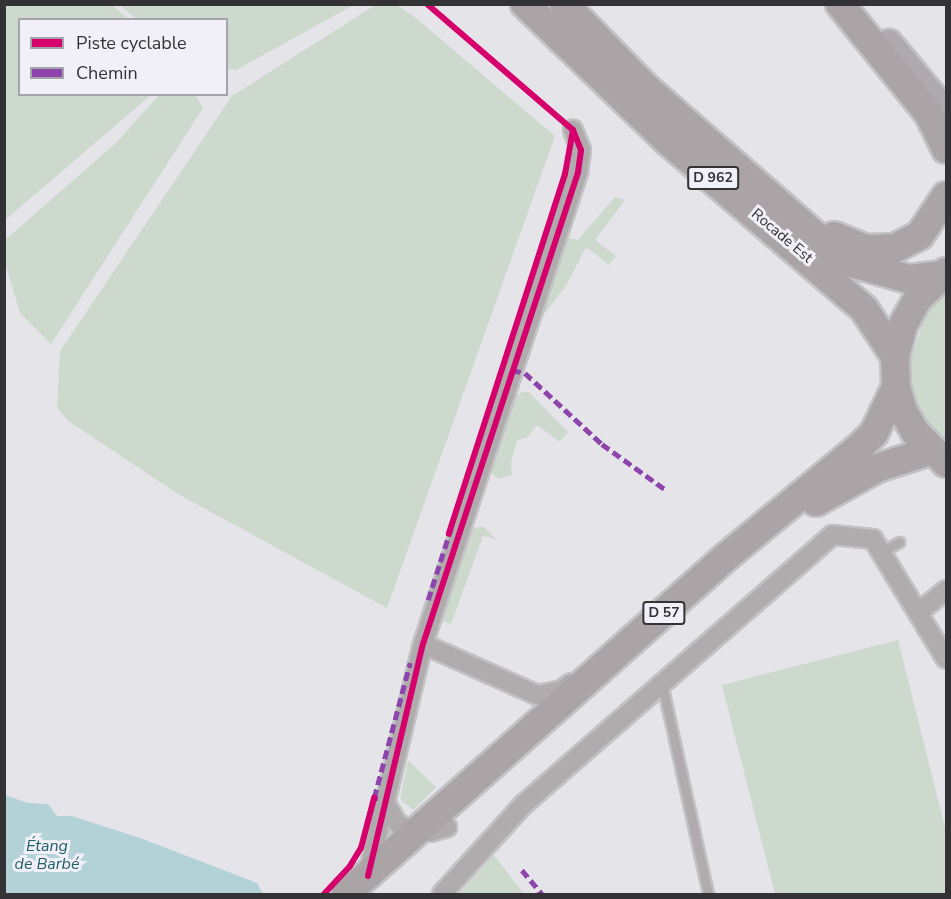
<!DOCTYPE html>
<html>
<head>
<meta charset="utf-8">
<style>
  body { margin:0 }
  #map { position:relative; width:951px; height:899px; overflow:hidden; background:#e5e5e9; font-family:"Nunito Sans",sans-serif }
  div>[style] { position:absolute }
  .green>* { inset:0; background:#ccd9cc }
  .water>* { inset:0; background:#b3d2d8 }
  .roads { filter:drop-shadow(2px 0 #c2c2c4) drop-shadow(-2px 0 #c2c2c4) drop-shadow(0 2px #c2c2c4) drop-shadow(0 -2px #c2c2c4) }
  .lane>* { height:9px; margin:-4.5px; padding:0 4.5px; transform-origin:4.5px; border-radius:4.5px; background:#b0abad }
  .street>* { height:18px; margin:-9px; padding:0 9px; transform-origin:9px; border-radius:9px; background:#b0abad }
  .secondary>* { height:26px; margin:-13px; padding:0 13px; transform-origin:13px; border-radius:13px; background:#afaaad }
  .primary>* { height:28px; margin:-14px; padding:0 14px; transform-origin:14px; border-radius:14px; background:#aaa4a6 }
  .quiet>* { height:4.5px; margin-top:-2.25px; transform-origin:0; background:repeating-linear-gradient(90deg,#8e44ad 0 9px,transparent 0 13.5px) }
  .cycleway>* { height:6px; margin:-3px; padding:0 3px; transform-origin:3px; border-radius:3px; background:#d6006c }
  span { translate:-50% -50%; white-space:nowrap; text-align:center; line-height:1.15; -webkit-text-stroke:6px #f1f0f8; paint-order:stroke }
  .shield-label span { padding:2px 4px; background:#f1f0f8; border:2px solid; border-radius:4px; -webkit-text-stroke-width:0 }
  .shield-label { font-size:14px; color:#333336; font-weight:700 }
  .street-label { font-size:15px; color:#333336 }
  .water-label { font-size:16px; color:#205d65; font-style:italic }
  .frame { position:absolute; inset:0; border:6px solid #333336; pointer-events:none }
  .legend { position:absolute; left:18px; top:18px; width:210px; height:78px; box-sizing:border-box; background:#f1f0f8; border:2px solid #a5a4aa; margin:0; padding:8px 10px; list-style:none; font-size:18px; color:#333336 }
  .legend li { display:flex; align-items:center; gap:12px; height:30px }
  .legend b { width:30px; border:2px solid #a5a4aa }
</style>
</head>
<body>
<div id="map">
  <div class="green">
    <div style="clip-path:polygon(5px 4px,112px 5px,129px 19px,20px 20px,20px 94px,151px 95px,5px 220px)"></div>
    <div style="clip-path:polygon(377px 4px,396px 5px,411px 14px,555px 136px,387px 608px,178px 494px,68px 421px,57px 407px,60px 351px,232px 96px)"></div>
    <div style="clip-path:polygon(120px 5px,354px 5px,236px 70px,227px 69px,226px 20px,136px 19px)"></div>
    <div style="clip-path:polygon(159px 95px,195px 95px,203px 108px,51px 344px,20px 313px,5px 263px,5px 240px,118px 141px)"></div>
    <div style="clip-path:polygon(615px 197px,625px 200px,595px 240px,616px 256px,609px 265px,586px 247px,567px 284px,539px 321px,537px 316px,566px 237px,578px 240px)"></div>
    <div style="clip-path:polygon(946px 292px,946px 445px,924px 421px,913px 393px,910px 364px,924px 317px)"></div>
    <div style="clip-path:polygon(522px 392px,529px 392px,568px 432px,560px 442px,537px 425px,528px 437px,517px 441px,511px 462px,512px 475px,499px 479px,489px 471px,511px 400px)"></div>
    <div style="clip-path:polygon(476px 527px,484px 527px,496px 539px,483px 536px,451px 624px,440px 620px,468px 530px)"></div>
    <div style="clip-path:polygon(898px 640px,946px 831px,946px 894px,775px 894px,722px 685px)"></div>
    <div style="clip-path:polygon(408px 760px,436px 787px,414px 810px,400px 799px)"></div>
    <div style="clip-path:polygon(494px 855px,524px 894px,459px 894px)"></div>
  </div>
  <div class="water">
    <div style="clip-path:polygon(5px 795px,28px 803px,48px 804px,57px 816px,72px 816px,140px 838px,257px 883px,263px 894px,5px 894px)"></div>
  </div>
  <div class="roads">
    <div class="lane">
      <div style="left:881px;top:552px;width:21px;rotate:-29deg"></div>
      <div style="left:662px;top:684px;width:215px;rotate:77.6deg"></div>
    </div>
    <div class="street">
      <div style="left:919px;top:612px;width:35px;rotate:-39deg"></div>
      <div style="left:423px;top:644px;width:125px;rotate:24.1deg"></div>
      <div style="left:537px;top:695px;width:25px;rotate:-11deg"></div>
      <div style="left:562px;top:690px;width:11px;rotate:-38deg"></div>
      <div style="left:384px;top:801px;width:26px;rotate:59deg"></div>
      <div style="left:397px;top:823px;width:13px;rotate:27deg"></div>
      <div style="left:409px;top:829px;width:22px;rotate:8deg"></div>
      <div style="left:431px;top:832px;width:17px;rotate:-17deg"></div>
      <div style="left:368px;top:874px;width:236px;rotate:-76.6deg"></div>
      <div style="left:423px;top:644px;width:497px;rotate:-71.8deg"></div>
      <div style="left:578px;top:172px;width:22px;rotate:-82deg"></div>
      <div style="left:581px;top:150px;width:22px;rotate:-112deg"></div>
      <div style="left:442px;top:894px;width:120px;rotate:-47.7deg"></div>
      <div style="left:523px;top:805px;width:411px;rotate:-41.1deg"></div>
      <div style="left:833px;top:535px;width:40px;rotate:5.7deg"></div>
      <div style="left:873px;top:539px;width:140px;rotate:58.7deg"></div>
    </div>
    <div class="secondary">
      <div style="left:889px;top:43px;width:89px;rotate:50.4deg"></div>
    </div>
    <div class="primary">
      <div style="left:525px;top:4px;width:198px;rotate:43.8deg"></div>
      <div style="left:668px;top:141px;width:258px;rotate:40.6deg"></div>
      <div style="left:864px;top:309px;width:56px;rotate:56.6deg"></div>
      <div style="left:564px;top:4px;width:115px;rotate:45.7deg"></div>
      <div style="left:644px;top:86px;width:230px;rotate:41.1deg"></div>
      <div style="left:817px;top:237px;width:47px;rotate:35.4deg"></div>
      <div style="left:855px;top:264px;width:56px;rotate:15.5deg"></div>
      <div style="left:909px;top:279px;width:32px;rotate:-7deg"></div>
      <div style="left:840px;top:4px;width:141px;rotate:51deg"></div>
      <div style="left:929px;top:114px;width:39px;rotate:64deg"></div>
      <div style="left:834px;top:236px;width:35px;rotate:22deg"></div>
      <div style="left:867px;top:249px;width:28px;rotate:-2deg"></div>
      <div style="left:895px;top:248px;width:28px;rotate:-27deg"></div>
      <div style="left:920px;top:235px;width:47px;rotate:-56.3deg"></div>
      <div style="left:946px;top:272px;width:38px;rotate:137deg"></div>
      <div style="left:918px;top:298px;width:31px;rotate:119deg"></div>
      <div style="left:903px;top:325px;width:32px;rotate:104deg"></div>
      <div style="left:895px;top:356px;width:31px;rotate:88deg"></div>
      <div style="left:896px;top:387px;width:25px;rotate:74deg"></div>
      <div style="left:903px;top:411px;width:24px;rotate:60deg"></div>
      <div style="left:915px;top:432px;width:44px;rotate:45deg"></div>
      <div style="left:816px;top:502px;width:70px;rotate:-29.1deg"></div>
      <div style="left:877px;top:468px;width:56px;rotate:-17.8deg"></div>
      <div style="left:346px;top:894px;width:508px;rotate:-41.57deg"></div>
      <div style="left:726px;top:557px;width:175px;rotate:-39.4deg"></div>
      <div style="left:861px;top:446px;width:18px;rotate:-45deg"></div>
      <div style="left:874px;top:433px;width:51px;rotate:-64.4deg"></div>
    </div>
  </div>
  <div class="quiet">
    <div style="left:512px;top:370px;width:13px;rotate:13deg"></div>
    <div style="left:525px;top:373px;width:105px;rotate:42.7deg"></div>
    <div style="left:602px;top:444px;width:79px;rotate:35.7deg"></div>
    <div style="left:428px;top:600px;width:76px;rotate:-72.3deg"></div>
    <div style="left:378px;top:799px;width:4px;rotate:-166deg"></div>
    <div style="left:374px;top:798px;width:140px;rotate:-75.1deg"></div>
    <div style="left:522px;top:870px;width:31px;rotate:50deg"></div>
  </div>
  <div class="cycleway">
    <div style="left:427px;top:4px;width:193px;rotate:40.8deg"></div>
    <div style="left:573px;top:130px;width:45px;rotate:100.3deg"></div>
    <div style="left:565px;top:174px;width:378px;rotate:107.9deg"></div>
    <div style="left:368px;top:876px;width:238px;rotate:-76.7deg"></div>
    <div style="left:423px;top:644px;width:497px;rotate:-71.8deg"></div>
    <div style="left:578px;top:172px;width:22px;rotate:-82deg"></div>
    <div style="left:581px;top:150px;width:22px;rotate:-112deg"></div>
    <div style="left:324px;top:894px;width:38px;rotate:-47deg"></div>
    <div style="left:350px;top:866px;width:21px;rotate:-59deg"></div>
    <div style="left:361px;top:848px;width:52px;rotate:-75.4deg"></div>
  </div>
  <div class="shield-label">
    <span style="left:713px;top:178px">D 962</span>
    <span style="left:664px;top:613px">D 57</span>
  </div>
  <div class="street-label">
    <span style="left:782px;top:236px;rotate:40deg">Rocade Est</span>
  </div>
  <div class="water-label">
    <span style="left:47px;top:855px">Étang<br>de Barbé</span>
  </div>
  <div class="frame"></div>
  <ul class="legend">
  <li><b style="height:8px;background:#d6006c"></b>Piste cyclable</li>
  <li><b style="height:8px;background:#8e44ad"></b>Chemin</li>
  </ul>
</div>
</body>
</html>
